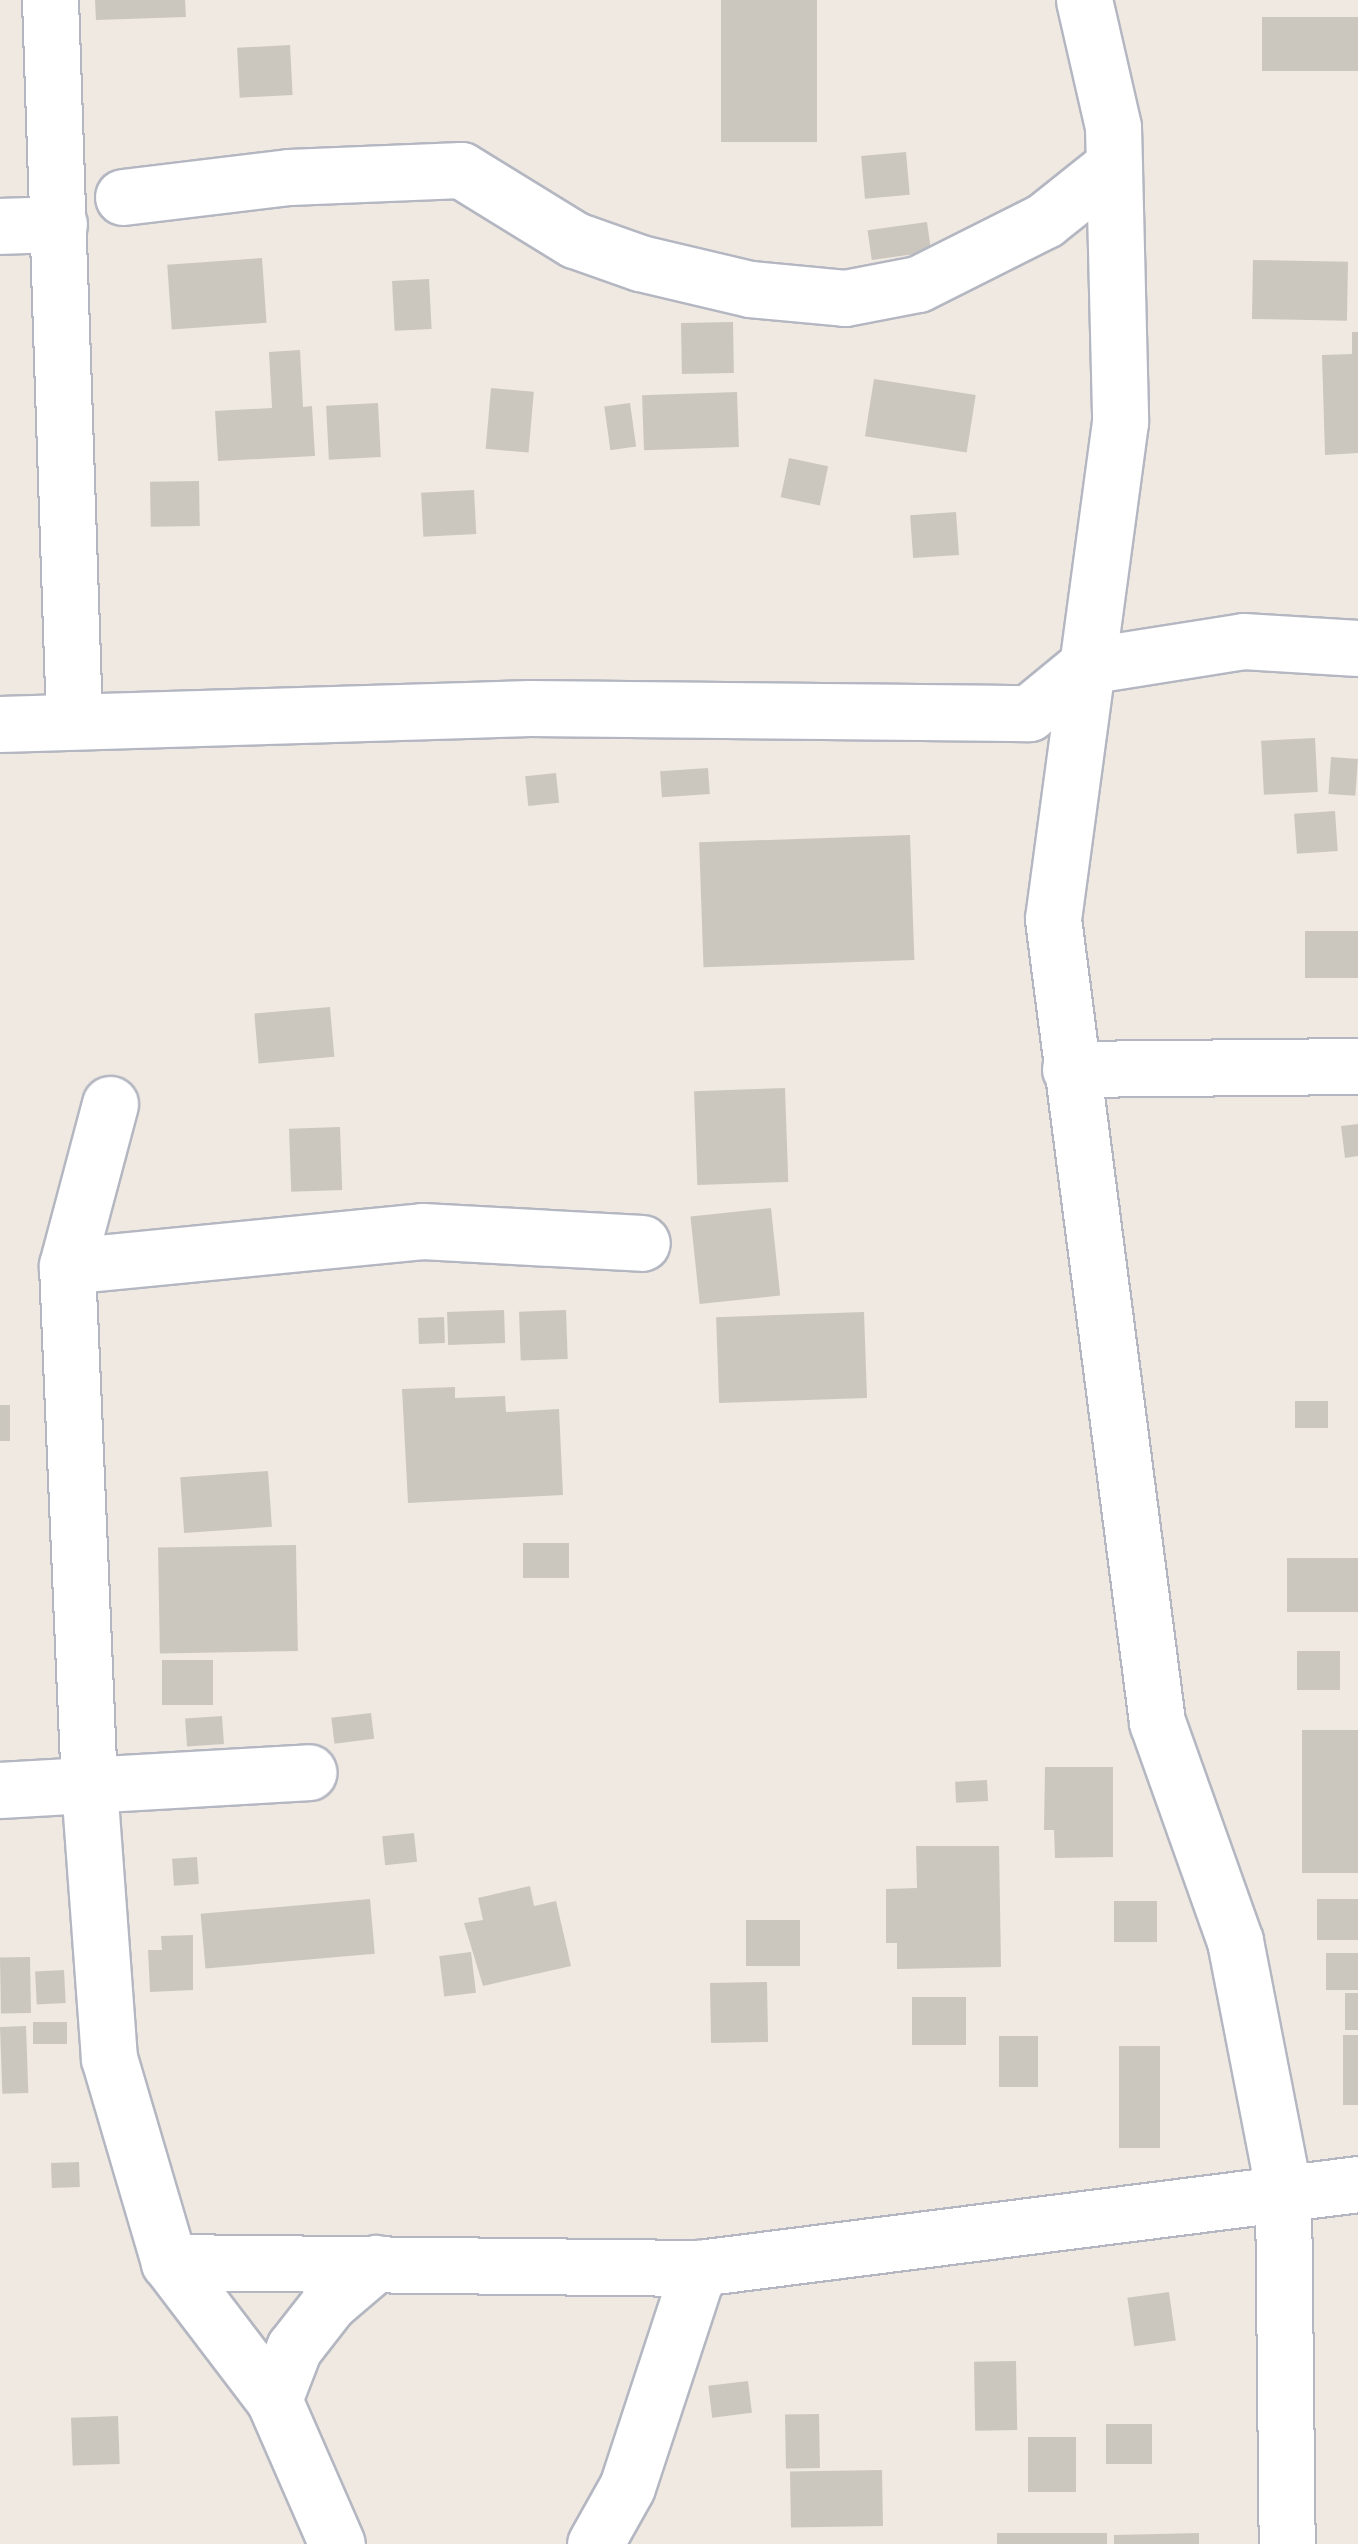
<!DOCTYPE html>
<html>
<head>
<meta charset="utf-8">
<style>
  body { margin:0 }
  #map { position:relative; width:1358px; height:2544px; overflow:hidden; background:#efe9e1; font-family:"Space Grotesk",sans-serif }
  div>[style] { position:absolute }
  .building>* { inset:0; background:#cbc7bf; transform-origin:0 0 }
  .roads { filter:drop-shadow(2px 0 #b4b7c1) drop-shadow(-2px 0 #b4b7c1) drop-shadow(0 2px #b4b7c1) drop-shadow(0 -2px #b4b7c1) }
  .minor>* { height:55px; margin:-27.5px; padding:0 27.5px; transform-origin:27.5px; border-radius:27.5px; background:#fff }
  span { translate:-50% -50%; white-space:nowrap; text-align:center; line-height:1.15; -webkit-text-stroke:9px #fff; paint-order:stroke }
</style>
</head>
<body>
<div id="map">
  <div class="building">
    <div style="clip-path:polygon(95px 0,185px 0,186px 17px,96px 20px)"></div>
    <div style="left:721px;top:0;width:96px;height:142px"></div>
    <div style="left:1358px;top:17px;width:54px;height:96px;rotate:90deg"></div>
    <div style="left:290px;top:45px;width:50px;height:53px;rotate:87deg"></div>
    <div style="left:906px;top:152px;width:43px;height:45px;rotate:85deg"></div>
    <div style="left:927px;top:222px;width:30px;height:60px;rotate:82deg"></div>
    <div style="left:262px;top:258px;width:65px;height:95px;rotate:86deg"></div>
    <div style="left:1253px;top:260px;width:95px;height:59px;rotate:1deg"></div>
    <div style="left:429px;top:279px;width:50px;height:37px;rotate:87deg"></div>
    <div style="left:733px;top:322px;width:51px;height:52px;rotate:89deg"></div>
    <div style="clip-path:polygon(1352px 332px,1358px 332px,1358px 453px,1325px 455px,1322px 355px,1352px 354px)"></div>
    <div style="clip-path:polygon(300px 350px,303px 407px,312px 406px,315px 456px,218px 461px,215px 411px,272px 408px,269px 352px)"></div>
    <div style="left:874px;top:379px;width:103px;height:58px;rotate:9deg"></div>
    <div style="left:491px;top:388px;width:43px;height:61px;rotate:5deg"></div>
    <div style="left:737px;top:392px;width:55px;height:95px;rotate:88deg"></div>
    <div style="left:378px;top:403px;width:54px;height:52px;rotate:87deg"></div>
    <div style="left:630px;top:403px;width:44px;height:26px;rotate:82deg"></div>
    <div style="left:789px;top:458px;width:40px;height:40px;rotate:12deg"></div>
    <div style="left:199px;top:481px;width:45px;height:49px;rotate:89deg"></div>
    <div style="left:474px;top:490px;width:44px;height:53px;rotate:87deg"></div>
    <div style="left:956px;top:512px;width:43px;height:46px;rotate:86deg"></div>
    <div style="left:1315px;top:738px;width:54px;height:54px;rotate:87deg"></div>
    <div style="left:1331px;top:757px;width:27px;height:37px;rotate:4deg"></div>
    <div style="left:708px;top:768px;width:26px;height:48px;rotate:86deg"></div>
    <div style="left:556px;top:773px;width:30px;height:31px;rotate:84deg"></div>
    <div style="left:1335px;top:811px;width:40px;height:41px;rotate:86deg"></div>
    <div style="left:910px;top:835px;width:125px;height:211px;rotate:88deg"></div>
    <div style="left:1358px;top:931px;width:47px;height:53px;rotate:90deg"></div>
    <div style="left:330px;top:1007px;width:50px;height:76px;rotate:85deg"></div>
    <div style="left:785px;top:1088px;width:94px;height:91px;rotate:88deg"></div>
    <div style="clip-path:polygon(1358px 1124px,1358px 1156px,1345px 1158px,1341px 1126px)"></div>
    <div style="left:340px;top:1127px;width:63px;height:51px;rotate:88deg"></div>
    <div style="left:771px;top:1208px;width:88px;height:81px;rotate:84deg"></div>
    <div style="left:504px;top:1310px;width:33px;height:57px;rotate:88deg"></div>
    <div style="left:566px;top:1310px;width:49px;height:47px;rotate:88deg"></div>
    <div style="left:864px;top:1312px;width:86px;height:148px;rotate:88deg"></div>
    <div style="left:444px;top:1317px;width:26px;height:26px;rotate:88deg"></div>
    <div style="clip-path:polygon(455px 1387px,455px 1398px,505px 1396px,506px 1412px,559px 1409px,563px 1495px,408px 1503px,402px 1389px)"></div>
    <div style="left:1295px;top:1401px;width:33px;height:27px"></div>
    <div style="left:0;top:1405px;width:10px;height:36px"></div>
    <div style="left:268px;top:1471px;width:56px;height:88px;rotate:86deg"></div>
    <div style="left:569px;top:1543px;width:35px;height:46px;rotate:90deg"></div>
    <div style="left:296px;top:1545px;width:106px;height:138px;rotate:89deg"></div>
    <div style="left:1287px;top:1558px;width:71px;height:54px"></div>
    <div style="left:1297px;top:1651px;width:43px;height:39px"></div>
    <div style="left:162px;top:1660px;width:51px;height:45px"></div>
    <div style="left:371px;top:1713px;width:26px;height:40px;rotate:83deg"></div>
    <div style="left:222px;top:1716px;width:28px;height:37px;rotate:86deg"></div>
    <div style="left:1358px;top:1730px;width:143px;height:56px;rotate:90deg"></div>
    <div style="clip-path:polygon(1045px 1767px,1113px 1767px,1113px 1857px,1055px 1858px,1054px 1830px,1044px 1830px)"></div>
    <div style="left:987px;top:1780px;width:21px;height:32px;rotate:87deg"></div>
    <div style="left:414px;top:1833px;width:29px;height:32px;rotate:84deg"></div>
    <div style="clip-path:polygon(916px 1846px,999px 1846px,1001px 1967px,897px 1969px,897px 1943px,886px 1943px,886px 1889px,917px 1888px)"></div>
    <div style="left:197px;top:1857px;width:27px;height:25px;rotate:86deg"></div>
    <div style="clip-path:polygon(530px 1886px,534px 1906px,556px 1901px,571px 1966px,483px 1986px,464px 1923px,483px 1920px,478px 1898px)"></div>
    <div style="left:370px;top:1899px;width:55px;height:170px;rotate:85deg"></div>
    <div style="left:1358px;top:1899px;width:41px;height:41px;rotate:90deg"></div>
    <div style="left:1114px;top:1901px;width:43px;height:41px"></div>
    <div style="left:800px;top:1920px;width:46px;height:54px;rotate:90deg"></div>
    <div style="clip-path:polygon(193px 1935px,193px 1990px,150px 1992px,148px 1950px,162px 1950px,161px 1936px)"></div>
    <div style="left:471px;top:1952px;width:41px;height:32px;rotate:83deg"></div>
    <div style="left:1358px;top:1953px;width:37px;height:32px;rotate:90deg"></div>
    <div style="left:30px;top:1957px;width:56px;height:30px;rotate:89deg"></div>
    <div style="left:64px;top:1970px;width:33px;height:29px;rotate:87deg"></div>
    <div style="left:767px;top:1982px;width:60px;height:57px;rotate:89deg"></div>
    <div style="left:1345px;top:1993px;width:13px;height:37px"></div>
    <div style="left:912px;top:1997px;width:54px;height:48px"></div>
    <div style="left:33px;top:2022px;width:34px;height:22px"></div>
    <div style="left:26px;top:2026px;width:67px;height:26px;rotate:88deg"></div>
    <div style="left:1343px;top:2035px;width:15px;height:70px"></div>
    <div style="left:999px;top:2036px;width:39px;height:51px"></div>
    <div style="left:1119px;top:2046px;width:41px;height:102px"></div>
    <div style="left:79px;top:2162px;width:25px;height:28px;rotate:88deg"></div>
    <div style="left:1169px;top:2292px;width:49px;height:42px;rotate:82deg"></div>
    <div style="left:1016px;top:2361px;width:69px;height:42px;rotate:89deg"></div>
    <div style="left:748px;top:2381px;width:32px;height:40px;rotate:83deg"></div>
    <div style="left:819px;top:2414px;width:54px;height:34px;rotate:89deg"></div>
    <div style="left:118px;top:2416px;width:48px;height:47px;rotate:88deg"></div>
    <div style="left:1106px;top:2424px;width:46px;height:40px"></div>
    <div style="left:1028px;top:2437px;width:48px;height:55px"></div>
    <div style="left:882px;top:2470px;width:56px;height:92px;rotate:89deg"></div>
    <div style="left:1107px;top:2533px;width:11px;height:110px;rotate:90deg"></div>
    <div style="clip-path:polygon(1199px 2533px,1199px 2544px,1114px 2544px,1114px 2535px)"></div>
  </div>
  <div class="roads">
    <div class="minor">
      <div style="left:50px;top:0;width:721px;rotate:88.09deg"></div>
      <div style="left:1084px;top:0;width:130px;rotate:77.1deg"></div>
      <div style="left:1113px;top:127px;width:295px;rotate:88.6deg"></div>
      <div style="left:1120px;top:422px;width:501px;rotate:97.68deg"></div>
      <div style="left:1053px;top:919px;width:810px;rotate:82.62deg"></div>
      <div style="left:1157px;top:1722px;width:232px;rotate:70.4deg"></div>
      <div style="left:1235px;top:1941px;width:253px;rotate:79deg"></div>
      <div style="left:1283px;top:2189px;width:355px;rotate:89.4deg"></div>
      <div style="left:123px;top:197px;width:167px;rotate:-6.9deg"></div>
      <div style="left:289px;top:177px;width:172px;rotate:-2.3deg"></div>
      <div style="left:461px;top:170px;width:134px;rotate:31.6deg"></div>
      <div style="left:575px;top:240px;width:69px;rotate:19.5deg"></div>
      <div style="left:640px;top:263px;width:113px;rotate:13.3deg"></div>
      <div style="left:750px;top:289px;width:95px;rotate:5.4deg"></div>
      <div style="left:845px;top:298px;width:74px;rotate:-10.9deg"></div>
      <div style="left:918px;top:284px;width:142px;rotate:-26.7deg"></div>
      <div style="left:1045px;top:220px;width:88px;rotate:-38.6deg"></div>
      <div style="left:0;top:226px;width:59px;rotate:-1.9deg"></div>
      <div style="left:0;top:724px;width:530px;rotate:-1.73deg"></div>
      <div style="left:530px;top:708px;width:499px;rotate:0.6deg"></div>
      <div style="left:1029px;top:713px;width:74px;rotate:-39.5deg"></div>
      <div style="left:1086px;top:666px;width:159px;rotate:-9deg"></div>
      <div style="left:1243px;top:641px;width:115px;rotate:3.5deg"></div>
      <div style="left:1070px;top:1069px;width:288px;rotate:-0.6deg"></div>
      <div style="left:110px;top:1104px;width:168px;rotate:104.9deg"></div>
      <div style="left:67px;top:1266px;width:357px;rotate:-5.6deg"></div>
      <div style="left:422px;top:1231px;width:220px;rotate:3.1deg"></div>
      <div style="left:67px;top:1266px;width:520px;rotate:87.58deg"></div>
      <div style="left:89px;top:1786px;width:273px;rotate:85.8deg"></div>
      <div style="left:109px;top:2058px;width:213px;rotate:73.6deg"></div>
      <div style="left:169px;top:2262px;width:173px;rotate:52.7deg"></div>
      <div style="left:274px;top:2400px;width:157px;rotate:66.4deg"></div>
      <div style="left:0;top:1790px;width:309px;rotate:-3.3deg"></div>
      <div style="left:169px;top:2262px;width:530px;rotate:0.65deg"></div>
      <div style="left:699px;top:2268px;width:664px;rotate:-7.26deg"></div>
      <div style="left:274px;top:2400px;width:56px;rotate:-69deg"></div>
      <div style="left:294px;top:2348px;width:57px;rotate:-52.1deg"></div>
      <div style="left:329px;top:2303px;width:62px;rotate:-40.4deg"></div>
      <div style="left:595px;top:2544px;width:65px;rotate:-60.7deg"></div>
      <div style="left:627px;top:2487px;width:231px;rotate:-71.8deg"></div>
    </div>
  </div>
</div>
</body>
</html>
